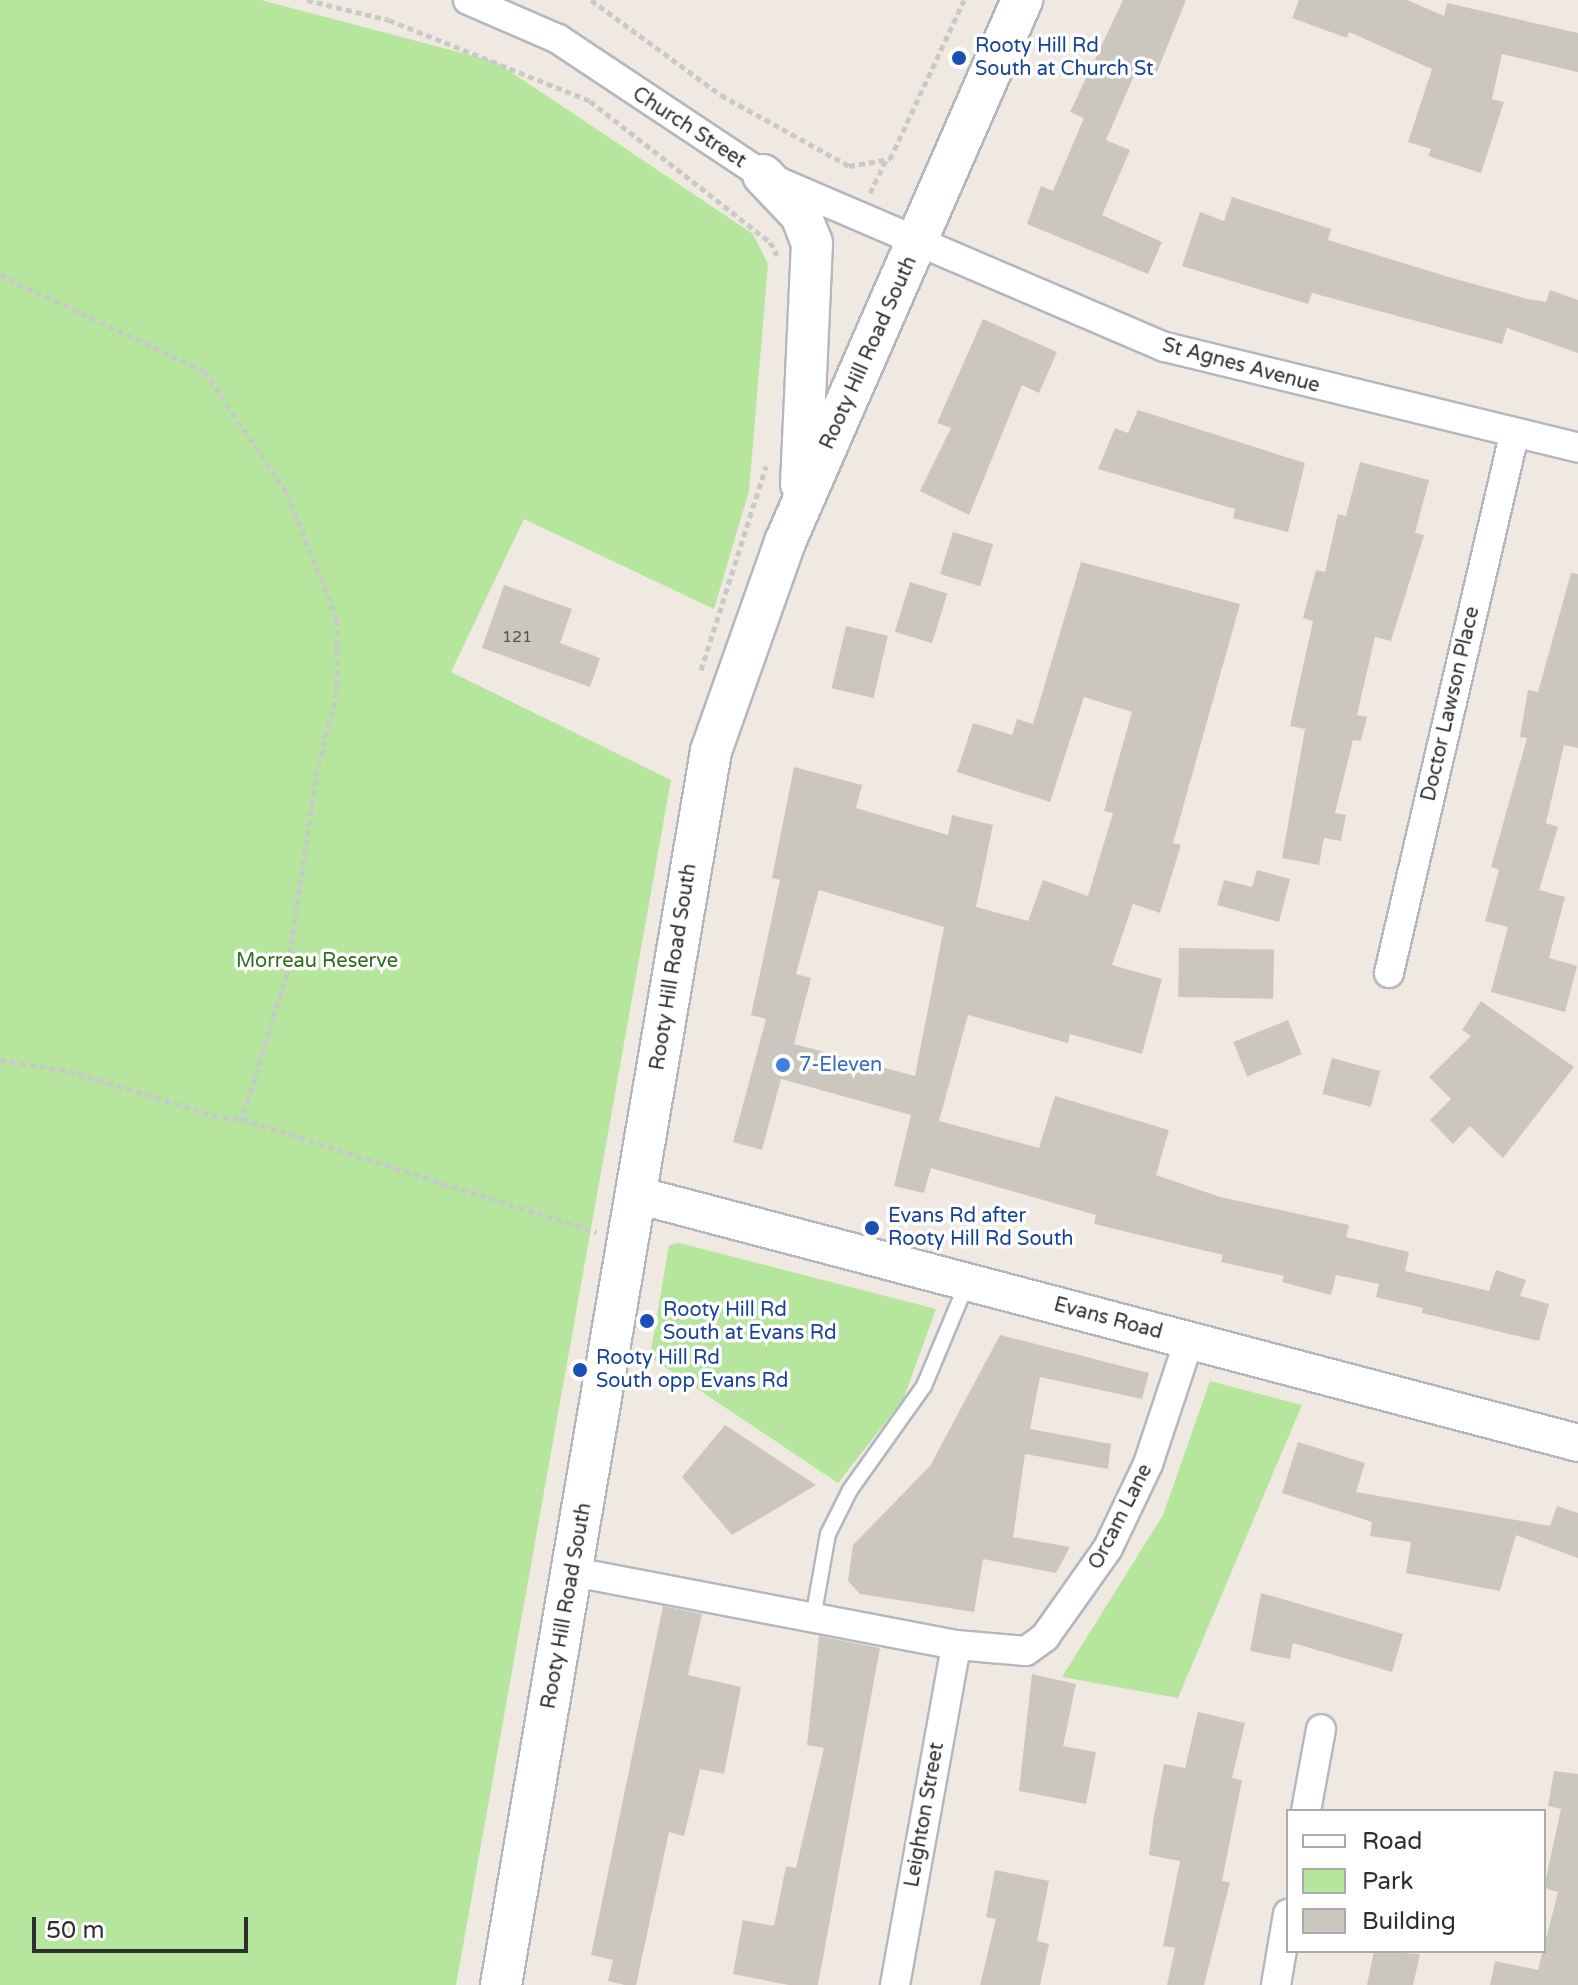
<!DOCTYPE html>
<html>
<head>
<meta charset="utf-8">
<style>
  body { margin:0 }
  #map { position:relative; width:1578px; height:1985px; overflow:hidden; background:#efe9e1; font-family:"Varela Round",sans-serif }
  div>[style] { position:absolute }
  .green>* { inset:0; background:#b6e59e }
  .building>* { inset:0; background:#cbc7bf; transform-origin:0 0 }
  .path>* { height:5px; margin-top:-2.5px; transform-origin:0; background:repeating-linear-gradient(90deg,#c9c9c9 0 6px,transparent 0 10px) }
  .roads { filter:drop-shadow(2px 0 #b4b7c1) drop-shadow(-2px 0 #b4b7c1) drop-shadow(0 2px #b4b7c1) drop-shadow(0 -2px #b4b7c1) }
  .service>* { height:14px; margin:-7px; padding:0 7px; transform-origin:7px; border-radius:7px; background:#fff }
  .minor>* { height:28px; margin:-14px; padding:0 14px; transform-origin:14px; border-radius:14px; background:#fff }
  .tertiary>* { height:36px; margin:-18px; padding:0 18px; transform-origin:18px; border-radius:18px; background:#fff }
  .secondary>* { height:40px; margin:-20px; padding:0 20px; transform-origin:20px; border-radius:20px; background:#fff }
  .dots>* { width:22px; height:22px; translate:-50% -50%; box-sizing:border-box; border:4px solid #fff; border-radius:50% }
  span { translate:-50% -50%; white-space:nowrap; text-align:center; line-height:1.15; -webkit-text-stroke:7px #fff; paint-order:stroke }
  .number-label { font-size:16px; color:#555452 }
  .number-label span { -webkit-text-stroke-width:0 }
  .transit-label { font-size:20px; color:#164399 }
  .left { translate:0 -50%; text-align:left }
  .street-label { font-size:20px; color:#2e2e2e }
  .park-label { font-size:20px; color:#2c6e1b }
  .shop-label { font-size:20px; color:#366cbe }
  .legend { position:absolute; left:1286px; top:1809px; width:260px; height:144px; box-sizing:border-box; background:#fff; border:2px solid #ababab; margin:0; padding:10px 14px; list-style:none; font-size:24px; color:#2e2e2e }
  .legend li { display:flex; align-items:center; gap:16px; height:40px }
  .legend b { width:40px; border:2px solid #ababab }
  .scale { position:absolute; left:32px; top:1917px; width:216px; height:36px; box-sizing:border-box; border:4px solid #2e2e2e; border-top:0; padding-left:10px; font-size:24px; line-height:28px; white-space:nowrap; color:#2e2e2e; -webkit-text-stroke:6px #fff; paint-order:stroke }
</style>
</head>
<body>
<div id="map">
  <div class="green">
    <div style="clip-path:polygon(0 0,261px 0,496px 62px,753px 234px,768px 264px,749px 491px,714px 609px,524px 519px,451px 672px,671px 780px,456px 1985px,0 1985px)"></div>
    <div style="clip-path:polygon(679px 1243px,936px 1309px,903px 1400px,838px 1483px,650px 1357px,669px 1245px)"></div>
    <div style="clip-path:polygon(1210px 1381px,1302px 1405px,1178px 1698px,1062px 1677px,1163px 1515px)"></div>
  </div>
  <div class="building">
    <div style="clip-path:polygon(1123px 0,1186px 0,1154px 79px,1136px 71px,1106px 140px,1130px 150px,1102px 215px,1162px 242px,1148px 274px,1027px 224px,1041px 186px,1053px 191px,1084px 118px,1070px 112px)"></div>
    <div style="clip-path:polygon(1299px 0,1407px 0,1444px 16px,1447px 3px,1578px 33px,1578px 72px,1502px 54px,1492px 99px,1504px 102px,1481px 173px,1428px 156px,1431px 149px,1408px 142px,1432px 69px,1349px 32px,1347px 38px,1292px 18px)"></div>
    <div style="clip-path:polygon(1232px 197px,1331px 229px,1328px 240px,1452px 278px,1528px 299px,1546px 302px,1550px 290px,1578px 300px,1578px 353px,1507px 328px,1502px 344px,1312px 293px,1308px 304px,1182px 266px,1200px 212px,1224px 221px)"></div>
    <div style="clip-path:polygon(983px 319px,1057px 352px,1039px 393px,1022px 385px,969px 515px,920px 491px,951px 428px,937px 423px)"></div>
    <div style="clip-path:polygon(1138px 410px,1305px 463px,1288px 532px,1233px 518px,1235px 509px,1098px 469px,1115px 428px,1128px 433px)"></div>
    <div style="clip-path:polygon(1360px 462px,1429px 480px,1415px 533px,1424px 535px,1391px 641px,1375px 637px,1357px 715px,1367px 717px,1361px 741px,1353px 740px,1335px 813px,1346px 815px,1341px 841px,1324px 838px,1319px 865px,1282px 858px,1305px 729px,1290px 726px,1313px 621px,1303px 618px,1316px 570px,1325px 572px,1338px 514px,1346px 516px)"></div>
    <div style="left:953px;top:532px;width:42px;height:44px;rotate:17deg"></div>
    <div style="clip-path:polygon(evenodd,1081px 562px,1240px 604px,1173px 843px,1181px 845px,1160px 913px,1133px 904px,1112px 965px,1162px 979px,1142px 1054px,1070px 1034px,1068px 1043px,968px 1015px,939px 1121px,1039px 1148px,1055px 1096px,1169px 1130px,1156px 1175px,1220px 1197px,1349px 1225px,1346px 1237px,1409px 1252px,1405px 1271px,1489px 1291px,1496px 1270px,1526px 1280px,1520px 1296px,1549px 1304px,1539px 1341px,1422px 1313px,1423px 1308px,1376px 1297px,1379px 1284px,1336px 1275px,1331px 1295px,1282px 1282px,1284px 1276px,1221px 1262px,1223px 1255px,1094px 1224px,1096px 1215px,931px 1168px,924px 1193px,894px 1186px,911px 1115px,781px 1079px,762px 1150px,733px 1142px,766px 1019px,751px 1015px,780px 880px,772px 878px,794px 767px,862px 785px,856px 808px,948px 835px,952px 815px,993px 825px,976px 907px,1028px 921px,1043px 880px,1088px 896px,1113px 813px,1104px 811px,1132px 712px,1084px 697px,1050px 802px,957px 772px,973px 723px,1012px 735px,1017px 719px,1033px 724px,1081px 562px,819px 890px,944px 927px,915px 1076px,794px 1044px,811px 978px,796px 974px,819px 890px)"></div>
    <div style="clip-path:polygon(1571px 573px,1578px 574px,1578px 748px,1564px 745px,1546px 823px,1558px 827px,1539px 890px,1565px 897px,1549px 958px,1577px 966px,1565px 1012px,1491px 992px,1508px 927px,1485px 921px,1499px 870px,1491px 867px,1527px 738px,1520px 737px,1528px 690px,1538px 692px)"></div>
    <div style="left:910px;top:582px;width:39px;height:52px;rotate:17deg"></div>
    <div style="clip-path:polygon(504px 585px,572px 609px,560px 643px,600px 658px,590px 687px,482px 648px)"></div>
    <div style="left:846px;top:626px;width:43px;height:64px;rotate:13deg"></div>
    <div style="clip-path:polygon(1257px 870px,1290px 879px,1279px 922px,1217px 905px,1224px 880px,1252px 887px)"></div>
    <div style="left:1179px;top:948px;width:95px;height:49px;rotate:1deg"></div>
    <div style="clip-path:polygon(1481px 1001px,1574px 1067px,1503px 1158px,1470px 1126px,1453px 1144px,1430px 1120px,1451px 1099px,1429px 1077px,1471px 1036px,1462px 1030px)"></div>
    <div style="left:1288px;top:1020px;width:37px;height:59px;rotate:68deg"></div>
    <div style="left:1332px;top:1058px;width:50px;height:37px;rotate:15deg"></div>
    <div style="clip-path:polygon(1000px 1335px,1149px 1373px,1142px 1399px,1040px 1377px,1030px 1429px,1111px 1444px,1108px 1469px,1025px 1454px,1013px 1537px,1070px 1547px,1056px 1573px,983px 1559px,974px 1612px,860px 1594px,848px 1581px,853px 1545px,930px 1466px)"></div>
    <div style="clip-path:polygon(725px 1425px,816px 1485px,732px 1535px,682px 1477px)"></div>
    <div style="clip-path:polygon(1298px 1442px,1365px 1463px,1356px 1492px,1550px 1526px,1557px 1506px,1578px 1513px,1578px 1558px,1516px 1535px,1500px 1591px,1406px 1573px,1411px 1542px,1370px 1536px,1372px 1522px,1282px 1493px)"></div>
    <div style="clip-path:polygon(1261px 1593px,1403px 1634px,1392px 1672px,1293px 1643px,1290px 1659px,1250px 1651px)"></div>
    <div style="clip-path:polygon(663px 1606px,702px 1614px,688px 1675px,741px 1687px,724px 1774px,700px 1769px,684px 1836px,669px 1832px,636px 1985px,625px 1985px,608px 1981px,613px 1960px,591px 1955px)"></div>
    <div style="clip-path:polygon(819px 1636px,880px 1648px,818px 1985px,789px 1985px,733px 1974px,743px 1920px,774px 1926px,786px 1866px,796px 1868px,824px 1748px,807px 1745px)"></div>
    <div style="clip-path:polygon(1032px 1674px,1076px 1684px,1063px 1746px,1096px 1752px,1086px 1804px,1019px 1791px)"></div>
    <div style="clip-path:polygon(1198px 1712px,1245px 1723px,1232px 1778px,1242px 1780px,1222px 1881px,1230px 1882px,1204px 1985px,1167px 1985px,1175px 1948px,1163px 1946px,1180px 1861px,1149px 1855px,1153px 1822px,1164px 1764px,1185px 1768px)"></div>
    <div style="clip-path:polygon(1554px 1771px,1578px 1774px,1578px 1985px,1490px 1985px,1495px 1961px,1538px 1970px,1558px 1892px,1544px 1888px,1561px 1809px,1548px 1806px)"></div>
    <div style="clip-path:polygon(995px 1870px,1049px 1881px,1037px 1941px,1049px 1944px,1040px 1985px,980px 1985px,996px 1919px,986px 1917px)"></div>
    <div style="clip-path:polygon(1374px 1951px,1420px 1954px,1413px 1985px,1367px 1985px)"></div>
  </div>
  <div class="path">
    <div style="left:307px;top:0;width:84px;rotate:13.7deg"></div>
    <div style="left:389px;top:20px;width:217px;rotate:21.9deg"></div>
    <div style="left:590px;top:101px;width:229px;rotate:38.1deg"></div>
    <div style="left:770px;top:242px;width:15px;rotate:62deg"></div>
    <div style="left:591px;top:0;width:161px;rotate:36.2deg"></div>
    <div style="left:721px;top:95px;width:146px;rotate:29deg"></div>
    <div style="left:849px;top:166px;width:42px;rotate:-9.7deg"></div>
    <div style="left:890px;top:159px;width:175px;rotate:-65deg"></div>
    <div style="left:870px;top:193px;width:37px;rotate:-64deg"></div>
    <div style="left:0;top:275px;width:225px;rotate:25.2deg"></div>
    <div style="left:204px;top:371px;width:148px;rotate:55.8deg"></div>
    <div style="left:287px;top:493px;width:136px;rotate:68.4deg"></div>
    <div style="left:337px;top:619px;width:73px;rotate:90deg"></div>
    <div style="left:337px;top:692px;width:81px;rotate:104.4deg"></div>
    <div style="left:317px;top:770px;width:205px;rotate:98.4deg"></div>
    <div style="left:287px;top:973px;width:153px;rotate:107.1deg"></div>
    <div style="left:242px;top:1119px;width:372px;rotate:17.7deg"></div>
    <div style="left:701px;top:670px;width:214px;rotate:-72.3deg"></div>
    <div style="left:0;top:1060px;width:70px;rotate:9.1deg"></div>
    <div style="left:69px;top:1071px;width:161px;rotate:17deg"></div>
    <div style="left:223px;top:1118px;width:19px;rotate:3deg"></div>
  </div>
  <div class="roads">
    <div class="service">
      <div style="left:813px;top:1618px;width:85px;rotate:-79.9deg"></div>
      <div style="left:828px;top:1534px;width:49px;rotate:-63.4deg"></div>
      <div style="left:850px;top:1490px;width:128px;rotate:-54.6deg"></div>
      <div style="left:924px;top:1386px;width:114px;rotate:-67.3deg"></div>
    </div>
    <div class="minor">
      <div style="left:468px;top:0;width:98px;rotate:23.4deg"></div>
      <div style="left:558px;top:39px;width:246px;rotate:33.6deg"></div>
      <div style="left:763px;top:175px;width:437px;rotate:23.2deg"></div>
      <div style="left:1165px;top:347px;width:425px;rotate:13.7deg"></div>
      <div style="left:1389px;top:973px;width:552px;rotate:-76.92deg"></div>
      <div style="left:574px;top:1572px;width:389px;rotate:10.8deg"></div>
      <div style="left:956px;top:1645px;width:70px;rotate:4.9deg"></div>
      <div style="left:1026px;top:1651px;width:24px;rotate:-36deg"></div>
      <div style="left:1045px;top:1637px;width:109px;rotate:-54.7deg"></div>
      <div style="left:1108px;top:1548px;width:93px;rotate:-64.5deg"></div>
      <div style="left:1148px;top:1464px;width:130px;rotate:-71.6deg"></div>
      <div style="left:1306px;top:1811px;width:83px;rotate:-79.6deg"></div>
      <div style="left:895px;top:1985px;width:345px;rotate:-79.8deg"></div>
      <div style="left:1276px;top:1985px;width:72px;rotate:-80.4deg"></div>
    </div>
    <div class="tertiary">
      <div style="left:637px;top:1195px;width:973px;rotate:14.76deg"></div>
    </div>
    <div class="secondary">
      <div style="left:763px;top:175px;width:55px;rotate:46.5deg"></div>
      <div style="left:801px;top:215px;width:30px;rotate:69deg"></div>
      <div style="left:812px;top:243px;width:241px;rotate:92.6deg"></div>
      <div style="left:501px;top:1985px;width:1252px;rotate:-80.34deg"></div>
      <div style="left:711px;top:751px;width:222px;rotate:-70.5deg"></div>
      <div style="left:785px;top:542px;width:592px;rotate:-66.38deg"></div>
    </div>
  </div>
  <div class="dots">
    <div style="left:959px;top:58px;background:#1a4fb4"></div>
    <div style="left:783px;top:1065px;background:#3f7fe0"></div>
    <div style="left:872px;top:1228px;background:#1a4fb4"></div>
    <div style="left:647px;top:1321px;background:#1a4fb4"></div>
    <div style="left:580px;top:1370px;background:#1a4fb4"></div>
  </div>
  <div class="number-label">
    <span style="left:517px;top:637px">121</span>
  </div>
  <div class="transit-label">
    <span class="left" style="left:975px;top:58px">Rooty Hill Rd<br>South at Church St</span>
    <span class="left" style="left:888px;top:1228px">Evans Rd after<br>Rooty Hill Rd South</span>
    <span class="left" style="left:663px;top:1322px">Rooty Hill Rd<br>South at Evans Rd</span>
    <span class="left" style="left:596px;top:1370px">Rooty Hill Rd<br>South opp Evans Rd</span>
  </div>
  <div class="street-label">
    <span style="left:689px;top:128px;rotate:33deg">Church Street</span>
    <span style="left:869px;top:353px;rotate:-66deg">Rooty Hill Road South</span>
    <span style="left:1241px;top:366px;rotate:15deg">St Agnes Avenue</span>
    <span style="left:1451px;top:704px;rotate:-77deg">Doctor Lawson Place</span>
    <span style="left:674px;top:967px;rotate:-81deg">Rooty Hill Road South</span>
    <span style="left:1108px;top:1319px;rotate:15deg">Evans Road</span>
    <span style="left:1121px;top:1517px;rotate:-63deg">Orcam Lane</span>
    <span style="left:567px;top:1606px;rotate:-80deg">Rooty Hill Road South</span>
    <span style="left:925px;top:1815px;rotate:-80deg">Leighton Street</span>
  </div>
  <div class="park-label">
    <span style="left:317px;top:961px">Morreau Reserve</span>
  </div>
  <div class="shop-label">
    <span class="left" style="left:799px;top:1065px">7-Eleven</span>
  </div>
  <ul class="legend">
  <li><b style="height:10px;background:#fff"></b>Road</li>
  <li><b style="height:22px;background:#b6e59e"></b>Park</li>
  <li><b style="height:22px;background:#cbc7bf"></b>Building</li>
  </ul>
  <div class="scale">50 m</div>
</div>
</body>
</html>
